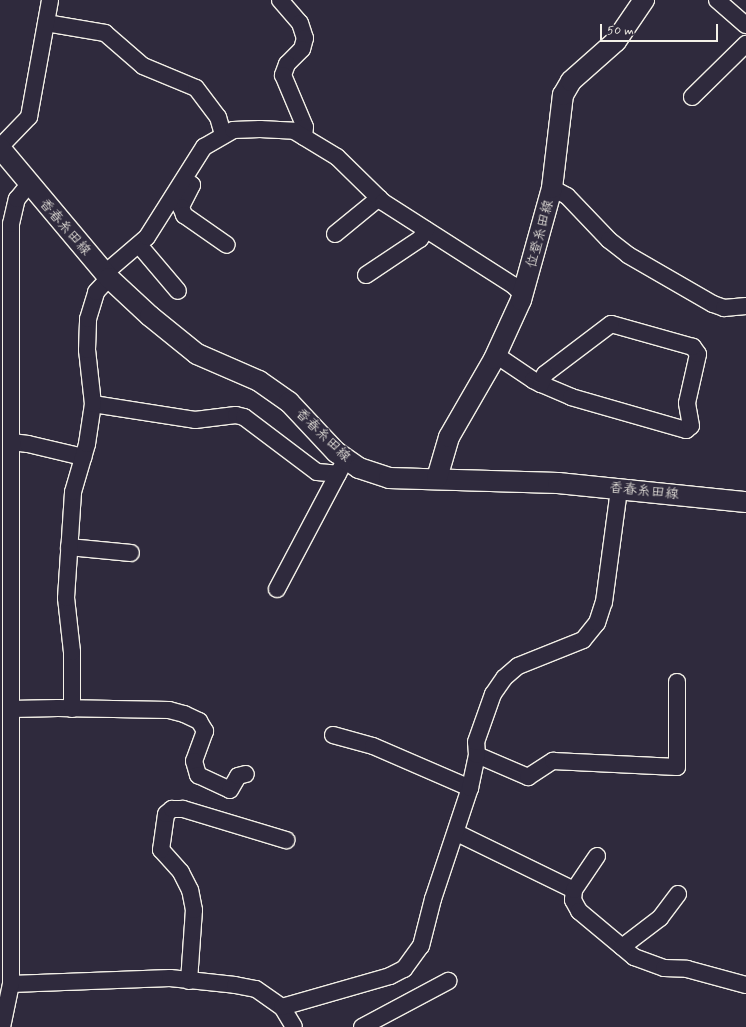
<!DOCTYPE html>
<html>
<head>
<meta charset="utf-8">
<style>
  body { margin:0 }
  #map { position:relative; width:746px; height:1027px; overflow:hidden; background:#2f2a3d; font-family:Mynerve,"Klee One",sans-serif }
  div>[style] { position:absolute }
  .roads { filter:drop-shadow(1px 0 #f4f1e8) drop-shadow(-1px 0 #f4f1e8) drop-shadow(0 1px #f4f1e8) drop-shadow(0 -1px #f4f1e8) }
  .minor>* { height:16px; margin:-8px; padding:0 8px; transform-origin:8px; border-radius:8px; background:#2f2a3d }
  .major>* { height:20px; margin:-10px; padding:0 10px; transform-origin:10px; border-radius:10px; background:#2f2a3d }
  span { translate:-50% -50%; white-space:nowrap; text-align:center; line-height:1.15; -webkit-text-stroke:3.5px #2f2a3d; paint-order:stroke }
  .street-label { font-size:14px; color:#f4f1e8 }
  .scale { position:absolute; left:600px; top:24px; width:118px; height:18px; box-sizing:border-box; border:2px solid #f4f1e8; border-top:0; padding-left:5px; font-size:12px; line-height:14px; white-space:nowrap; color:#f4f1e8; -webkit-text-stroke:3px #2f2a3d; paint-order:stroke }
</style>
</head>
<body>
<div id="map">
  <div class="roads">
    <div class="minor">
      <div style="left:280px;top:0;width:30px;rotate:49deg"></div>
      <div style="left:300px;top:23px;width:16px;rotate:72deg"></div>
      <div style="left:305px;top:38px;width:11px;rotate:105deg"></div>
      <div style="left:302px;top:49px;width:21px;rotate:135deg"></div>
      <div style="left:287px;top:64px;width:12px;rotate:110deg"></div>
      <div style="left:283px;top:75px;width:56px;rotate:67.1deg"></div>
      <div style="left:305px;top:127px;width:10px;rotate:96deg"></div>
      <div style="left:717px;top:0;width:38px;rotate:41deg"></div>
      <div style="left:46px;top:23px;width:60px;rotate:9.6deg"></div>
      <div style="left:105px;top:33px;width:50px;rotate:41deg"></div>
      <div style="left:143px;top:66px;width:57px;rotate:22.5deg"></div>
      <div style="left:196px;top:88px;width:36px;rotate:53deg"></div>
      <div style="left:218px;top:117px;width:18px;rotate:74deg"></div>
      <div style="left:692px;top:97px;width:76px;rotate:-44.5deg"></div>
      <div style="left:0;top:147px;width:42px;rotate:-46deg"></div>
      <div style="left:29px;top:117px;width:119px;rotate:-79.8deg"></div>
      <div style="left:188px;top:182px;width:5px;rotate:37deg"></div>
      <div style="left:192px;top:185px;width:25px;rotate:117deg"></div>
      <div style="left:181px;top:207px;width:9px;rotate:69deg"></div>
      <div style="left:184px;top:215px;width:52px;rotate:34.9deg"></div>
      <div style="left:552px;top:188px;width:17px;rotate:28deg"></div>
      <div style="left:567px;top:196px;width:61px;rotate:46.3deg"></div>
      <div style="left:609px;top:240px;width:24px;rotate:38deg"></div>
      <div style="left:628px;top:255px;width:98px;rotate:30deg"></div>
      <div style="left:713px;top:304px;width:12px;rotate:20deg"></div>
      <div style="left:724px;top:308px;width:22px;rotate:-5deg"></div>
      <div style="left:335px;top:234px;width:57px;rotate:-39.3deg"></div>
      <div style="left:139px;top:245px;width:60px;rotate:49.7deg"></div>
      <div style="left:105px;top:273px;width:55px;rotate:-40.6deg"></div>
      <div style="left:147px;top:237px;width:107px;rotate:-57.7deg"></div>
      <div style="left:204px;top:147px;width:34px;rotate:-30deg"></div>
      <div style="left:233px;top:130px;width:27px;rotate:-2deg"></div>
      <div style="left:260px;top:129px;width:34px;rotate:3deg"></div>
      <div style="left:294px;top:131px;width:50px;rotate:31.2deg"></div>
      <div style="left:337px;top:157px;width:64px;rotate:44.4deg"></div>
      <div style="left:383px;top:202px;width:154px;rotate:32.6deg"></div>
      <div style="left:513px;top:285px;width:14px;rotate:45deg"></div>
      <div style="left:366px;top:275px;width:65px;rotate:-33.7deg"></div>
      <div style="left:420px;top:239px;width:11px;rotate:-56deg"></div>
      <div style="left:496px;top:355px;width:45px;rotate:34deg"></div>
      <div style="left:533px;top:380px;width:9px;rotate:27deg"></div>
      <div style="left:541px;top:384px;width:33px;rotate:23deg"></div>
      <div style="left:571px;top:397px;width:120px;rotate:16deg"></div>
      <div style="left:686px;top:430px;width:6px;rotate:-39deg"></div>
      <div style="left:691px;top:426px;width:23px;rotate:-100deg"></div>
      <div style="left:687px;top:403px;width:50px;rotate:-77.3deg"></div>
      <div style="left:698px;top:354px;width:9px;rotate:-126deg"></div>
      <div style="left:693px;top:347px;width:85px;rotate:-164.3deg"></div>
      <div style="left:611px;top:324px;width:83px;rotate:142.9deg"></div>
      <div style="left:545px;top:374px;width:11px;rotate:112deg"></div>
      <div style="left:93px;top:404px;width:103px;rotate:8.9deg"></div>
      <div style="left:195px;top:420px;width:41px;rotate:-7deg"></div>
      <div style="left:236px;top:415px;width:8px;rotate:14deg"></div>
      <div style="left:244px;top:417px;width:91px;rotate:37deg"></div>
      <div style="left:317px;top:472px;width:21px;rotate:5deg"></div>
      <div style="left:12px;top:442px;width:16px;rotate:7deg"></div>
      <div style="left:28px;top:444px;width:57px;rotate:13.3deg"></div>
      <div style="left:69px;top:547px;width:62px;rotate:5.5deg"></div>
      <div style="left:277px;top:589px;width:139px;rotate:-62.1deg"></div>
      <div style="left:11px;top:709px;width:47px;rotate:-1.2deg"></div>
      <div style="left:58px;top:708px;width:111px;rotate:1deg"></div>
      <div style="left:169px;top:710px;width:16px;rotate:15deg"></div>
      <div style="left:184px;top:714px;width:17px;rotate:25deg"></div>
      <div style="left:199px;top:721px;width:12px;rotate:59deg"></div>
      <div style="left:205px;top:731px;width:32px;rotate:110deg"></div>
      <div style="left:194px;top:761px;width:15px;rotate:74deg"></div>
      <div style="left:198px;top:775px;width:35px;rotate:25deg"></div>
      <div style="left:230px;top:790px;width:16px;rotate:-60deg"></div>
      <div style="left:238px;top:776px;width:8px;rotate:-14deg"></div>
      <div style="left:72px;top:709px;width:57px;rotate:-90deg"></div>
      <div style="left:72px;top:652px;width:54px;rotate:-96.3deg"></div>
      <div style="left:66px;top:598px;width:106px;rotate:-86.2deg"></div>
      <div style="left:73px;top:492px;width:50px;rotate:-73.7deg"></div>
      <div style="left:87px;top:444px;width:40px;rotate:-81.5deg"></div>
      <div style="left:93px;top:404px;width:54px;rotate:-96.3deg"></div>
      <div style="left:87px;top:350px;width:31px;rotate:-88deg"></div>
      <div style="left:88px;top:319px;width:28px;rotate:-73deg"></div>
      <div style="left:96px;top:292px;width:19px;rotate:-47deg"></div>
      <div style="left:333px;top:735px;width:41px;rotate:15.4deg"></div>
      <div style="left:373px;top:746px;width:106px;rotate:23.4deg"></div>
      <div style="left:477px;top:755px;width:56px;rotate:23.3deg"></div>
      <div style="left:528px;top:777px;width:30px;rotate:-33deg"></div>
      <div style="left:553px;top:761px;width:124px;rotate:2.8deg"></div>
      <div style="left:677px;top:767px;width:85px;rotate:-90deg"></div>
      <div style="left:457px;top:833px;width:130px;rotate:26deg"></div>
      <div style="left:574px;top:890px;width:10px;rotate:96deg"></div>
      <div style="left:573px;top:900px;width:13px;rotate:61deg"></div>
      <div style="left:579px;top:911px;width:72px;rotate:39.9deg"></div>
      <div style="left:634px;top:957px;width:32px;rotate:20deg"></div>
      <div style="left:664px;top:968px;width:23px;rotate:2deg"></div>
      <div style="left:687px;top:969px;width:61px;rotate:15.2deg"></div>
      <div style="left:574px;top:890px;width:41px;rotate:-55.9deg"></div>
      <div style="left:622px;top:947px;width:48px;rotate:-37.3deg"></div>
      <div style="left:660px;top:918px;width:30px;rotate:-53deg"></div>
      <div style="left:189px;top:981px;width:71px;rotate:-86deg"></div>
      <div style="left:194px;top:910px;width:20px;rotate:-101deg"></div>
      <div style="left:190px;top:890px;width:20px;rotate:-117deg"></div>
      <div style="left:181px;top:872px;width:30px;rotate:-132deg"></div>
      <div style="left:161px;top:850px;width:36px;rotate:-82deg"></div>
      <div style="left:166px;top:814px;width:8px;rotate:-40deg"></div>
      <div style="left:172px;top:809px;width:11px"></div>
      <div style="left:183px;top:809px;width:108px;rotate:16.8deg"></div>
      <div style="left:11px;top:984px;width:159px;rotate:-2.2deg"></div>
      <div style="left:170px;top:978px;width:65px;rotate:6.1deg"></div>
      <div style="left:235px;top:985px;width:21px;rotate:11deg"></div>
      <div style="left:256px;top:989px;width:32px;rotate:35deg"></div>
      <div style="left:282px;top:1007px;width:23px;rotate:59deg"></div>
      <div style="left:282px;top:1007px;width:112px;rotate:-16deg"></div>
      <div style="left:390px;top:976px;width:16px;rotate:-27deg"></div>
      <div style="left:404px;top:969px;width:29px;rotate:-54deg"></div>
      <div style="left:421px;top:946px;width:49px;rotate:-75.7deg"></div>
      <div style="left:433px;top:899px;width:117px;rotate:-71.6deg"></div>
      <div style="left:470px;top:788px;width:34px;rotate:-78deg"></div>
      <div style="left:477px;top:755px;width:13px;rotate:-94deg"></div>
      <div style="left:476px;top:742px;width:51px;rotate:-70.5deg"></div>
      <div style="left:493px;top:694px;width:19px;rotate:-55deg"></div>
      <div style="left:504px;top:678px;width:18px;rotate:-41deg"></div>
      <div style="left:518px;top:666px;width:70px;rotate:-21.8deg"></div>
      <div style="left:583px;top:640px;width:22px;rotate:-51deg"></div>
      <div style="left:597px;top:623px;width:22px;rotate:-72deg"></div>
      <div style="left:604px;top:602px;width:114px;rotate:-82.4deg"></div>
      <div style="left:2px;top:1027px;width:44px;rotate:-78.2deg"></div>
      <div style="left:11px;top:984px;width:760px;rotate:-90deg"></div>
      <div style="left:11px;top:224px;width:26px;rotate:-77deg"></div>
      <div style="left:17px;top:199px;width:19px;rotate:-51deg"></div>
      <div style="left:362px;top:1027px;width:98px;rotate:-28.1deg"></div>
    </div>
    <div class="major">
      <div style="left:0;top:148px;width:170px;rotate:50deg"></div>
      <div style="left:109px;top:278px;width:56px;rotate:42.8deg"></div>
      <div style="left:150px;top:316px;width:60px;rotate:39deg"></div>
      <div style="left:197px;top:354px;width:68px;rotate:23.5deg"></div>
      <div style="left:259px;top:381px;width:37px;rotate:35deg"></div>
      <div style="left:289px;top:402px;width:69px;rotate:46.8deg"></div>
      <div style="left:336px;top:452px;width:28px;rotate:35deg"></div>
      <div style="left:359px;top:468px;width:32px;rotate:18deg"></div>
      <div style="left:389px;top:478px;width:169px;rotate:1.7deg"></div>
      <div style="left:558px;top:483px;width:189px;rotate:5.8deg"></div>
      <div style="left:437px;top:478px;width:43px;rotate:-73.7deg"></div>
      <div style="left:449px;top:437px;width:90px;rotate:-60deg"></div>
      <div style="left:494px;top:359px;width:65px;rotate:-65.4deg"></div>
      <div style="left:521px;top:300px;width:116px;rotate:-74.5deg"></div>
      <div style="left:552px;top:188px;width:94px;rotate:-83.3deg"></div>
      <div style="left:563px;top:95px;width:16px;rotate:-60deg"></div>
      <div style="left:571px;top:81px;width:60px;rotate:-41.6deg"></div>
      <div style="left:616px;top:41px;width:50px;rotate:-55.7deg"></div>
    </div>
  </div>
  <div class="street-label">
    <span style="left:65px;top:227px;rotate:49deg">香春糸田線</span>
    <span style="left:540px;top:234px;rotate:-75deg">位登糸田線</span>
    <span style="left:323px;top:435px;rotate:44deg">香春糸田線</span>
    <span style="left:644px;top:491px;rotate:6deg">香春糸田線</span>
  </div>
  <div class="scale">50 m</div>
</div>
</body>
</html>
